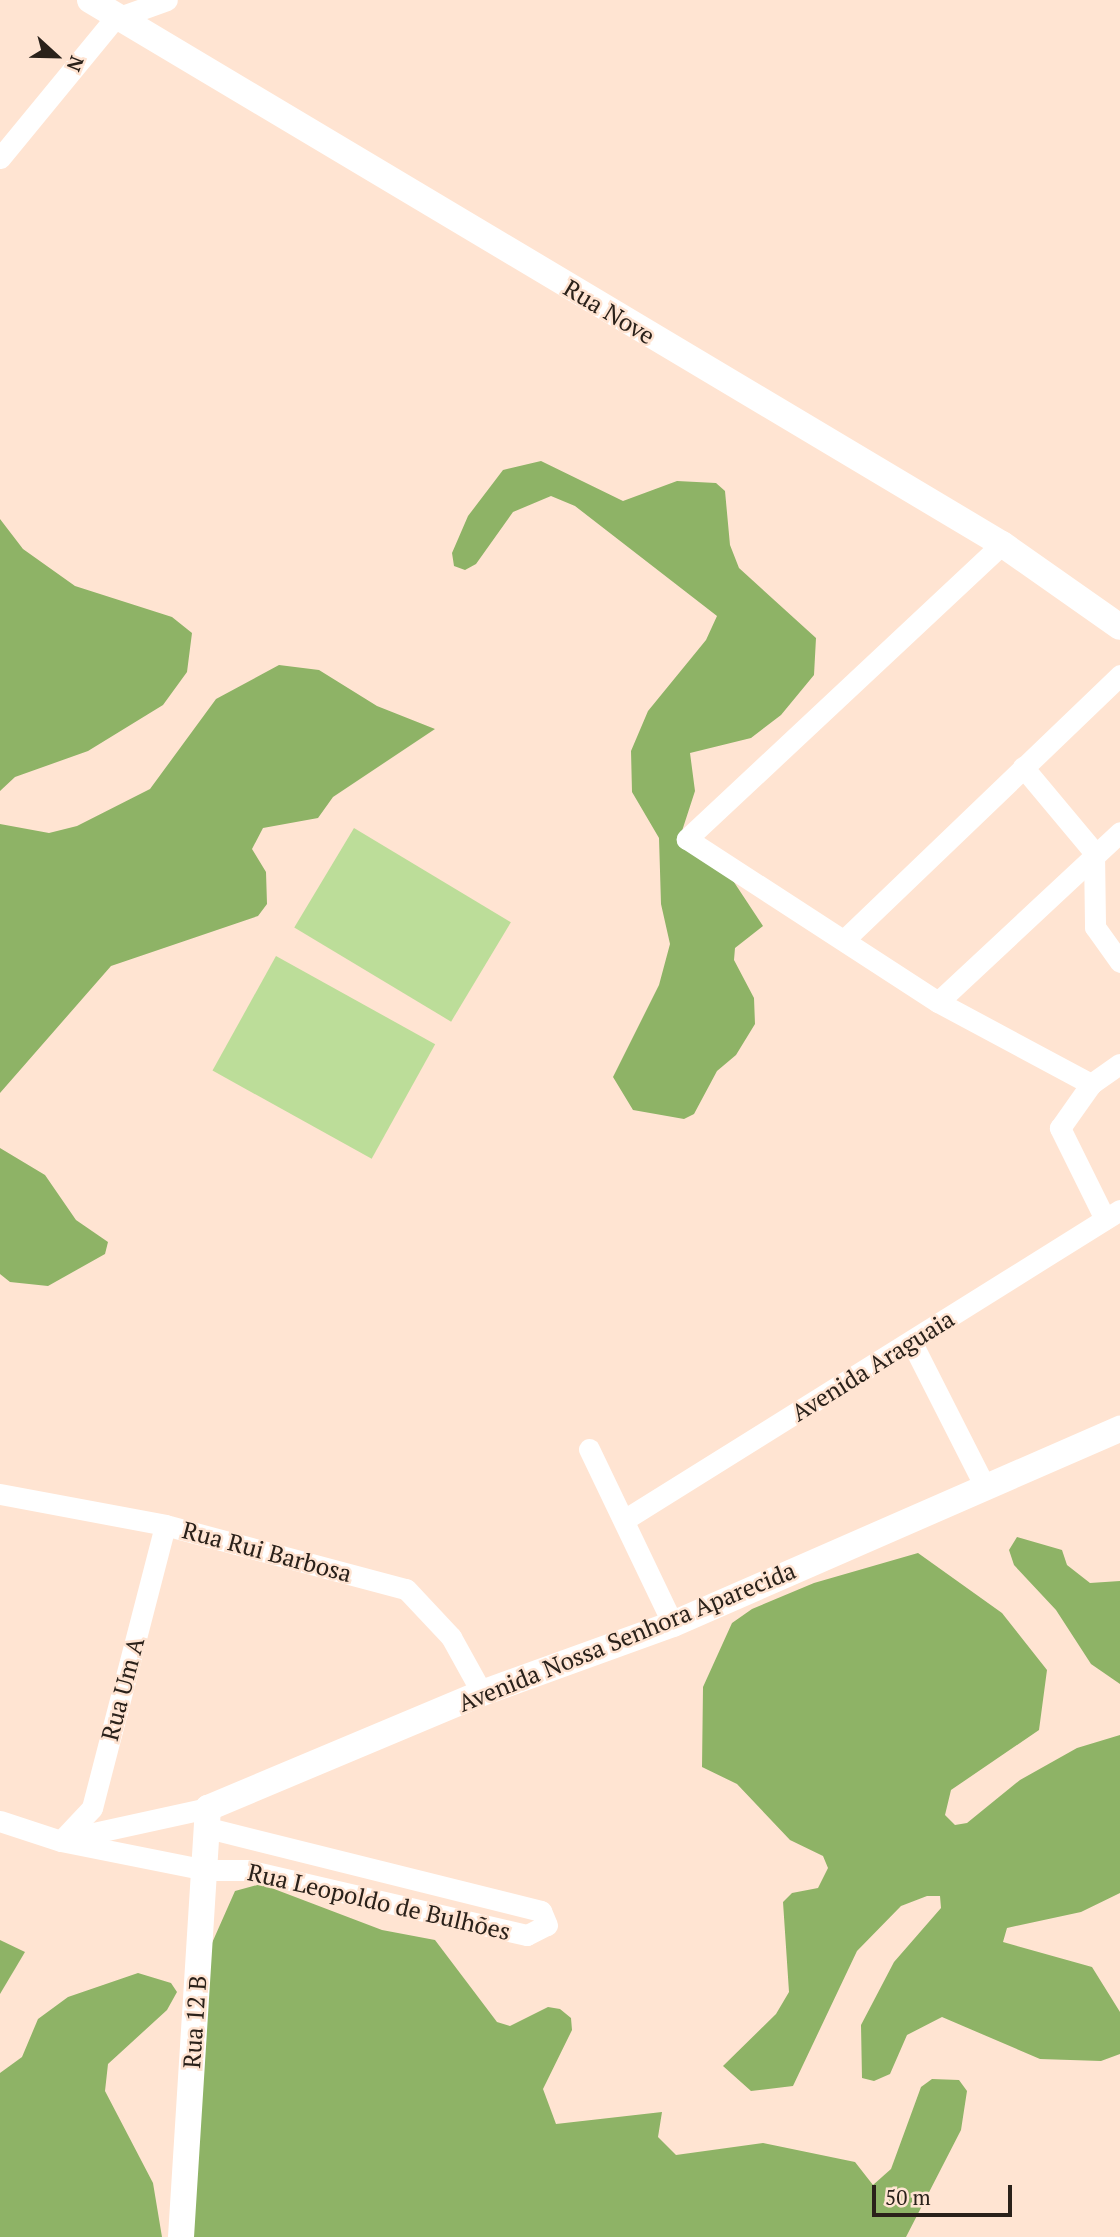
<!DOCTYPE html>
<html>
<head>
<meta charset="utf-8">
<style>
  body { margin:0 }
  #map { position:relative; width:1120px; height:2237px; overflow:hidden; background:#ffe4d2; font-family:"PT Serif",serif }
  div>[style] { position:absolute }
  .green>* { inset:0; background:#bcdd99; transform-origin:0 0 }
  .forest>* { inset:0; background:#8eb366 }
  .minor>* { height:21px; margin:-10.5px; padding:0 10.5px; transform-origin:10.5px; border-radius:10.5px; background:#fff }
  .tertiary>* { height:26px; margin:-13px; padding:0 13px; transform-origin:13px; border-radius:13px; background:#fff }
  span { translate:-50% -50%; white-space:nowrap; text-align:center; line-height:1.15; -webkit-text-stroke:5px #ffe4d2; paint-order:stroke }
  .street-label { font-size:24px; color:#2a211a }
  .north { position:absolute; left:21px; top:21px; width:70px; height:70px; -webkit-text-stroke:5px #ffe4d2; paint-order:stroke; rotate:112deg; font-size:19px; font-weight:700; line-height:28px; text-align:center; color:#2a211a }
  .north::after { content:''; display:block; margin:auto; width:24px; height:32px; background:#2a211a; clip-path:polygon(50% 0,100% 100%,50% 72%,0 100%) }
  .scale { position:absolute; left:872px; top:2185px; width:140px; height:32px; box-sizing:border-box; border:4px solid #2a211a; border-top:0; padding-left:9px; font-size:21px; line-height:24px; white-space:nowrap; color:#2a211a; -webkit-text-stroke:5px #ffe4d2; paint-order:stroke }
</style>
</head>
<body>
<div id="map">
  <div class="green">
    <div style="left:354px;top:828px;width:183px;height:116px;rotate:31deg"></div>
    <div style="left:276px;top:956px;width:182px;height:131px;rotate:29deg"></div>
  </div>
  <div class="forest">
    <div style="clip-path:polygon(541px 461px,623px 501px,677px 481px,716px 483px,725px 491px,730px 545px,739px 568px,816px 638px,814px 675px,781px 715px,751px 738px,690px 753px,695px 791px,682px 831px,722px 864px,763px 926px,735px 948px,734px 960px,754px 998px,755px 1024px,736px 1055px,717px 1071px,694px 1114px,684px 1119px,633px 1110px,613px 1077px,659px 985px,670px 944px,661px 904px,659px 838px,632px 792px,631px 751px,648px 711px,706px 640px,717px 616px,575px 506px,551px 496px,513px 512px,476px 564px,465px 570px,454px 566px,452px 553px,468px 516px,503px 470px)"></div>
    <div style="clip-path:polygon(0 519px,23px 549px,75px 586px,172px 617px,192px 633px,187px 672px,163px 705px,88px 751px,15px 777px,0 791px)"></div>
    <div style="clip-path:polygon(279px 665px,319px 670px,377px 706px,435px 729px,333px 797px,318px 818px,263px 828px,252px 849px,266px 872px,267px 904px,258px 916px,111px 966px,0 1093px,0 824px,49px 833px,77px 826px,150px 789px,216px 699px)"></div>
    <div style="clip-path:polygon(0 1148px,45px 1175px,76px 1220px,108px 1242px,105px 1254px,48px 1286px,10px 1282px,0 1274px)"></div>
    <div style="clip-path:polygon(1017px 1537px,1062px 1550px,1067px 1565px,1090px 1583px,1120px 1581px,1120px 1684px,1091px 1664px,1056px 1610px,1014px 1565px,1009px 1550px)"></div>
    <div style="clip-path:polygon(918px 1553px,1002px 1613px,1047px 1670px,1039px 1730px,951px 1790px,945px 1815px,955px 1825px,967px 1823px,1020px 1780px,1077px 1748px,1120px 1735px,1120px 1893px,1081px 1912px,1007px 1928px,1003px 1942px,1092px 1967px,1120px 2012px,1120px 2054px,1101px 2061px,1040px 2059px,942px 2017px,907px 2035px,890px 2074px,874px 2081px,862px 2078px,861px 2025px,894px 1962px,941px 1908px,940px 1896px,927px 1896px,901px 1906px,857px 1951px,793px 2086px,751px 2091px,723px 2066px,776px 2014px,789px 1992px,783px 1902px,792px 1893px,818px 1888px,828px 1868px,823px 1856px,790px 1840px,737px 1784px,702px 1767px,703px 1687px,732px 1623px,752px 1609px,814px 1583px)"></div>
    <div style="clip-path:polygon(261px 1884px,382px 1930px,435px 1940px,497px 2022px,510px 2026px,548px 2007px,560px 2009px,571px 2018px,572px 2030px,543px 2089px,556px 2124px,662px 2112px,658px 2137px,676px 2155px,763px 2143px,855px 2162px,873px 2185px,891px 2169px,921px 2087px,932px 2079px,959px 2080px,967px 2091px,961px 2130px,906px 2237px,187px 2237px,208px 1952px,235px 1891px)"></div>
    <div style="clip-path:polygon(0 1940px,25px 1952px,0 1994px)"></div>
    <div style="clip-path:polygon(138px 1973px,171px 1983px,177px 1992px,167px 2010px,108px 2064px,105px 2091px,153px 2183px,162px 2237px,0 2237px,0 2073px,22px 2057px,38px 2019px,68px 1997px)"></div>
  </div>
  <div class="minor">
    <div style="left:0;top:158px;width:180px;rotate:-50.6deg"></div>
    <div style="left:114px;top:19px;width:56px;rotate:-19.7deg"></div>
    <div style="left:1002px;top:544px;width:432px;rotate:136.9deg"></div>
    <div style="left:687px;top:839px;width:299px;rotate:33deg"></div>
    <div style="left:938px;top:1002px;width:174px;rotate:28.2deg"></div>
    <div style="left:1023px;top:767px;width:111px;rotate:50.1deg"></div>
    <div style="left:1094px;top:852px;width:75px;rotate:89.2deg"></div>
    <div style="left:1095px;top:927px;width:43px;rotate:54.5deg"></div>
    <div style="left:844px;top:940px;width:383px;rotate:-43.8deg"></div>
    <div style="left:938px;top:1002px;width:249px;rotate:-43deg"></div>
    <div style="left:1105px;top:1219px;width:102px;rotate:-116.3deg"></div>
    <div style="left:1060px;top:1128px;width:54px;rotate:-54.8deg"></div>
    <div style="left:1091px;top:1084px;width:35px;rotate:-35deg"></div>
    <div style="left:912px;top:1343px;width:161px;rotate:63.1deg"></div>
    <div style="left:589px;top:1449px;width:194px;rotate:64.4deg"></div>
    <div style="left:0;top:1494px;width:168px;rotate:10.6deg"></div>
    <div style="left:165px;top:1525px;width:249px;rotate:14.9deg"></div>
    <div style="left:406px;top:1589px;width:66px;rotate:46.8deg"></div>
    <div style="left:451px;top:1637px;width:64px;rotate:61deg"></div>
    <div style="left:624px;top:1520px;width:585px;rotate:-32.01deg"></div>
    <div style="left:0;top:1821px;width:64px;rotate:18.2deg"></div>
    <div style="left:61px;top:1841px;width:148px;rotate:11.3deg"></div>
    <div style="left:206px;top:1870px;width:41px"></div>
    <div style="left:247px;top:1870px;width:287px;rotate:13.1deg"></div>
    <div style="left:527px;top:1935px;width:22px;rotate:-27deg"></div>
    <div style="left:547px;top:1925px;width:15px;rotate:-113deg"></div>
    <div style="left:541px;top:1911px;width:343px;rotate:-166deg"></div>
    <div style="left:66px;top:1839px;width:145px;rotate:-12.3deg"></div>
    <div style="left:61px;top:1841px;width:45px;rotate:-46.8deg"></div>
    <div style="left:92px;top:1808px;width:292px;rotate:-75.5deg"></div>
  </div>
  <div class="tertiary">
    <div style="left:90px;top:0;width:1062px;rotate:30.82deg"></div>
    <div style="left:1002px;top:544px;width:144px;rotate:35.1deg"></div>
    <div style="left:181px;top:2237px;width:430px;rotate:-86.4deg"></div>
    <div style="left:208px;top:1808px;width:297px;rotate:-22.8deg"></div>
    <div style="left:482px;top:1693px;width:203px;rotate:-19.9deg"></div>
    <div style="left:673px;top:1624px;width:488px;rotate:-23.6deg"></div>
  </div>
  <div class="street-label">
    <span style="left:609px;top:312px;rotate:31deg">Rua Nove</span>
    <span style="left:873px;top:1366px;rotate:-32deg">Avenida Araguaia</span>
    <span style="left:267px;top:1552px;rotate:15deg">Rua Rui Barbosa</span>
    <span style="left:627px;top:1637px;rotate:-22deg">Avenida Nossa Senhora Aparecida</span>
    <span style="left:123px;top:1689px;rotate:-75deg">Rua Um A</span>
    <span style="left:379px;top:1902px;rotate:13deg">Rua Leopoldo de Bulhões</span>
    <span style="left:195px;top:2022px;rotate:-86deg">Rua 12 B</span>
  </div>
  <div class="north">N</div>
  <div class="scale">50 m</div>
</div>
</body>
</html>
